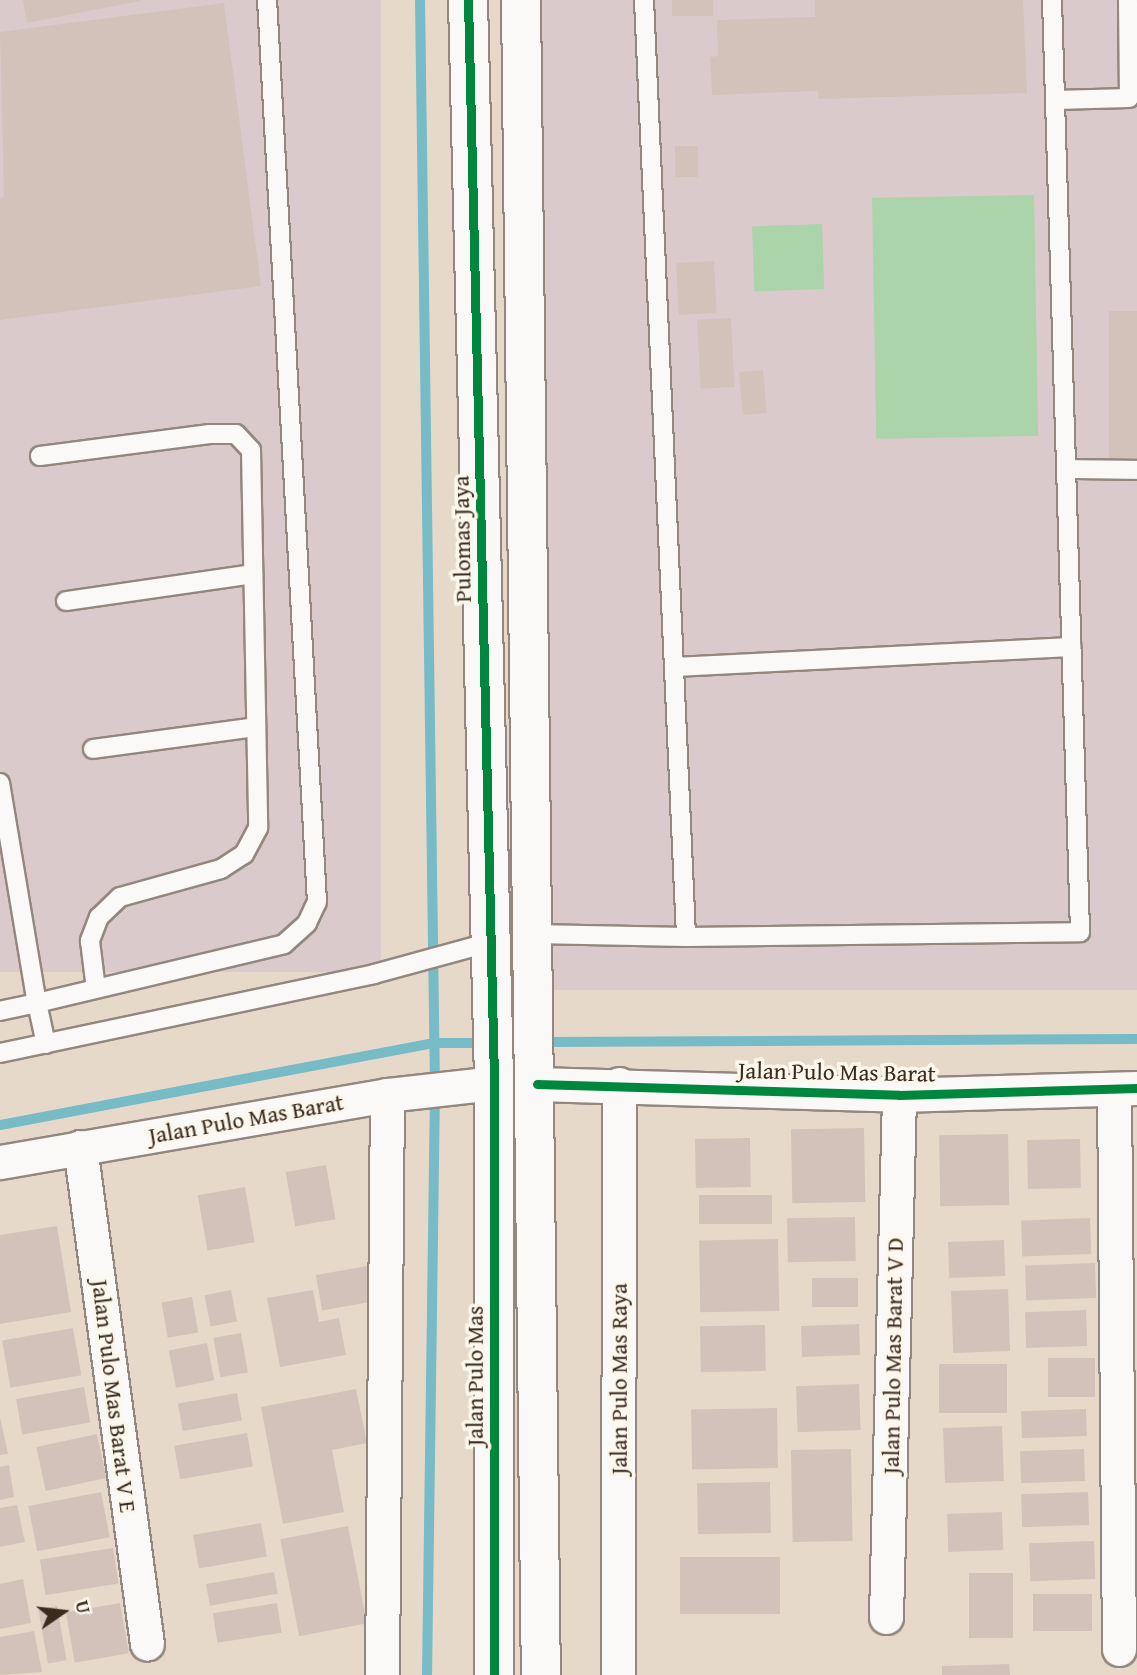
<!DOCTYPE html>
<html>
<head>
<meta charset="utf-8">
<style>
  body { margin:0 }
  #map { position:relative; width:1137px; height:1675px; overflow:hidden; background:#e7d9ca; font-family:"Gentium Book Plus",serif }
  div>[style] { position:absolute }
  .industrial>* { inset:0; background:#dbcacb; transform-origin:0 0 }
  .green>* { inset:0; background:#abd4ab; transform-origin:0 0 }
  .stream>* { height:10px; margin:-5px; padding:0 5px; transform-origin:5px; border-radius:5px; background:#76bbc6 }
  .building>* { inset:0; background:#d3c2ba; transform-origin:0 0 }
  .roads { filter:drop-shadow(2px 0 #92887f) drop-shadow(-2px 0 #92887f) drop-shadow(0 2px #92887f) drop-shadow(0 -2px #92887f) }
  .lane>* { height:18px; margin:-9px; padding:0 9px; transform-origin:9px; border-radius:9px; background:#fbf9f7 }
  .street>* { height:33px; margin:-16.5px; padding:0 16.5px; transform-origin:16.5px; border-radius:16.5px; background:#fbf9f7 }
  .secondary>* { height:38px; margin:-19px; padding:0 19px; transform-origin:19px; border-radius:19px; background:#fbf9f7 }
  .cycleway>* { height:9px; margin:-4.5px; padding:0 4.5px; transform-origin:4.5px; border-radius:4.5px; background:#00873e }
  span { translate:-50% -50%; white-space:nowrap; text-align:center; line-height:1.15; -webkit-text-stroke:7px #fbf7ec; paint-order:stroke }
  .street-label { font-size:23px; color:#3b2a1e }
  .north { position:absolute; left:28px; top:1577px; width:70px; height:70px; -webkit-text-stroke:5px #fbf7ec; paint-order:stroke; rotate:76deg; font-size:19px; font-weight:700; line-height:28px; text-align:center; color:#3b2a1e }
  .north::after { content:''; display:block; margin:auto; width:24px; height:32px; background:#3b2a1e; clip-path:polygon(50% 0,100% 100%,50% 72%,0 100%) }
</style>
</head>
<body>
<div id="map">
  <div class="industrial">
    <div style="left:0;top:0;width:381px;height:972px"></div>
    <div style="left:538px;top:0;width:599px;height:990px"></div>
  </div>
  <div class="green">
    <div style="left:1034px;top:195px;width:241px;height:162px;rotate:89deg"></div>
    <div style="left:822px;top:224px;width:65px;height:70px;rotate:88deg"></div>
  </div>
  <div class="stream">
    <div style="left:420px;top:0;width:1089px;rotate:89.21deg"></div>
    <div style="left:435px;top:1089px;width:586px;rotate:90.78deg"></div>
    <div style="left:542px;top:1042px;width:595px;rotate:-0.29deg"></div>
    <div style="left:0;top:1125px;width:441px;rotate:-10.7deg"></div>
    <div style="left:433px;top:1043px;width:52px"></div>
  </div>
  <div class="building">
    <div style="clip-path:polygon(23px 0,140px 0,140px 1px,27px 23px)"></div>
    <div style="left:672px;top:0;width:41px;height:16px"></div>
    <div style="clip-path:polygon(815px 0,1023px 0,1027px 93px,818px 99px,818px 91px,712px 95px,710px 57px,718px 56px,717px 20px,815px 17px)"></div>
    <div style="clip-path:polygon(224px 3px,261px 286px,0 320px,0 198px,4px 197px,0 32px)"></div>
    <div style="left:675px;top:146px;width:23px;height:31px"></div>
    <div style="left:714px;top:261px;width:52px;height:38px;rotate:87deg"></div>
    <div style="left:1137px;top:311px;width:152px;height:28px;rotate:90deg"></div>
    <div style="left:731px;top:318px;width:69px;height:34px;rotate:87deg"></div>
    <div style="left:763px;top:370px;width:43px;height:24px;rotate:85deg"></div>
    <div style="left:864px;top:1128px;width:74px;height:73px;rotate:89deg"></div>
    <div style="left:1008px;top:1134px;width:71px;height:69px;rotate:89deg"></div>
    <div style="left:750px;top:1138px;width:49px;height:55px;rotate:89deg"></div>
    <div style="left:1080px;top:1139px;width:49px;height:53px;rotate:89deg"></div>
    <div style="left:326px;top:1165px;width:55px;height:41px;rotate:80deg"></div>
    <div style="left:245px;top:1187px;width:56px;height:48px;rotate:80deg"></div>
    <div style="left:772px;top:1195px;width:29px;height:73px;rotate:90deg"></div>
    <div style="left:855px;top:1217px;width:44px;height:68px;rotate:89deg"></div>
    <div style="left:1090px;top:1218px;width:36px;height:69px;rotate:88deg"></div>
    <div style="clip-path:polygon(57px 1226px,71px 1312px,0 1324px,0 1235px)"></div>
    <div style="left:778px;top:1239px;width:72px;height:79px;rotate:89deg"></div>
    <div style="left:1004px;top:1240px;width:36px;height:56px;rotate:88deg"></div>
    <div style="left:1095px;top:1263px;width:35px;height:70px;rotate:88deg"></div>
    <div style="left:367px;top:1266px;width:36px;height:52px;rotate:80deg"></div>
    <div style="left:812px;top:1278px;width:46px;height:29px"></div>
    <div style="left:1008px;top:1289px;width:62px;height:57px;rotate:88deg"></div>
    <div style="left:231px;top:1290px;width:32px;height:27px;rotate:79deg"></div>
    <div style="clip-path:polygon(313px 1290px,319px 1322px,339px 1318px,346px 1355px,280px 1367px,267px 1298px)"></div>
    <div style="left:192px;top:1297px;width:36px;height:31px;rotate:80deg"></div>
    <div style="left:1086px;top:1310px;width:36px;height:61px;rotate:88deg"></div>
    <div style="left:859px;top:1324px;width:31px;height:58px;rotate:88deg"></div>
    <div style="left:765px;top:1325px;width:46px;height:65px;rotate:89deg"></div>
    <div style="left:73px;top:1328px;width:48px;height:72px;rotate:80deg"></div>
    <div style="left:241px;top:1333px;width:40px;height:28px;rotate:80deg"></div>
    <div style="left:207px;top:1343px;width:38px;height:39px;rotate:79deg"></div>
    <div style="left:1048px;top:1358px;width:47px;height:39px"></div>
    <div style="left:1007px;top:1364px;width:49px;height:68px;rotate:90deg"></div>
    <div style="left:859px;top:1384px;width:46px;height:63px;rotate:88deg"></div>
    <div style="left:84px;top:1387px;width:36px;height:69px;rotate:80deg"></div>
    <div style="clip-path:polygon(356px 1389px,367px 1443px,332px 1450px,344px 1512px,283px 1524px,261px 1407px)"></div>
    <div style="left:237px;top:1393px;width:28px;height:60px;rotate:80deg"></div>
    <div style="left:777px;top:1408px;width:60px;height:86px;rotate:89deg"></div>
    <div style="left:1086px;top:1409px;width:27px;height:65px;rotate:88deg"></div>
    <div style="clip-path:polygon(0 1417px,8px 1454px,0 1455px)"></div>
    <div style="left:1002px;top:1426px;width:55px;height:59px;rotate:88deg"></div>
    <div style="left:247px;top:1433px;width:34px;height:74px;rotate:80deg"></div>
    <div style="left:97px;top:1434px;width:45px;height:62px;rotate:78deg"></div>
    <div style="left:851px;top:1449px;width:92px;height:60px;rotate:89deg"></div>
    <div style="left:1084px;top:1449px;width:32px;height:64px;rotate:88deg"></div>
    <div style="clip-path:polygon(9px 1465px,14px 1497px,0 1500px,0 1467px)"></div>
    <div style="left:770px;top:1482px;width:51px;height:73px;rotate:89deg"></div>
    <div style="left:101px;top:1492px;width:46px;height:74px;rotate:79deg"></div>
    <div style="left:1088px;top:1492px;width:33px;height:67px;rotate:88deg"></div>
    <div style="clip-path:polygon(17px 1505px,25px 1542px,0 1547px,0 1508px)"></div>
    <div style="left:1002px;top:1512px;width:38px;height:55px;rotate:88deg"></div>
    <div style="left:261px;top:1523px;width:34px;height:69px;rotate:80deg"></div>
    <div style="left:348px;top:1526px;width:99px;height:69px;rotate:79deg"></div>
    <div style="left:1094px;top:1541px;width:38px;height:65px;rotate:88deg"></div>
    <div style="left:113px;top:1548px;width:36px;height:74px;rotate:81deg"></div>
    <div style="left:780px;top:1557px;width:57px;height:100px;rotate:90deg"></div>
    <div style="left:274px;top:1572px;width:22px;height:69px;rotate:80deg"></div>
    <div style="left:969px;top:1573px;width:44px;height:65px"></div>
    <div style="clip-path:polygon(23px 1579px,31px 1623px,0 1629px,0 1584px)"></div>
    <div style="left:1033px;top:1594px;width:59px;height:37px"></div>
    <div style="left:120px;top:1603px;width:51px;height:55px;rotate:80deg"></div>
    <div style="left:277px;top:1603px;width:30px;height:65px;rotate:81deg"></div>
    <div style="left:57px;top:1606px;width:55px;height:19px;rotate:80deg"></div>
    <div style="clip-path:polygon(34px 1631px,42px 1672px,0 1675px,0 1637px)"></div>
    <div style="clip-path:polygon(1009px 1664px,1010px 1675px,942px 1675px,942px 1666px)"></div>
  </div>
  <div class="roads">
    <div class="lane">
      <div style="left:644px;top:0;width:938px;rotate:87.43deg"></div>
      <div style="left:1055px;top:100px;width:74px;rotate:-1.5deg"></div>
      <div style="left:1129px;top:98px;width:98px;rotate:-90.6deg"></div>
      <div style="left:40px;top:456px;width:171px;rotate:-7.4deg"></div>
      <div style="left:210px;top:434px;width:26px"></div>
      <div style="left:236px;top:434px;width:22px;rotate:47deg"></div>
      <div style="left:251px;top:450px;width:378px;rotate:88.9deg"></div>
      <div style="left:258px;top:828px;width:30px;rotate:118deg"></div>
      <div style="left:244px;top:854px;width:27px;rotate:147deg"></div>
      <div style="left:221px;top:869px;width:105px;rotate:164.5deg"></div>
      <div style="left:120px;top:897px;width:29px;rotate:136deg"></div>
      <div style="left:99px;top:917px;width:26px;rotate:111deg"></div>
      <div style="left:90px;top:941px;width:48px;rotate:82.9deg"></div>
      <div style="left:1066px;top:469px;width:71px;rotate:0.8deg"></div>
      <div style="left:66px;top:601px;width:189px;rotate:-8.2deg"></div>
      <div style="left:674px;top:667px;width:398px;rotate:-2.9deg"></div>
      <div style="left:93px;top:749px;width:164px;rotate:-7.7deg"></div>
      <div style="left:0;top:783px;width:223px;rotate:80.5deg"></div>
      <div style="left:37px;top:1003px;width:38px;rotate:168deg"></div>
      <div style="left:533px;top:934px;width:153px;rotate:1.1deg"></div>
      <div style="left:686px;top:937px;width:394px;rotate:-0.7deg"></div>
      <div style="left:1080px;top:932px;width:932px;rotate:-91.72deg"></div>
      <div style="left:46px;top:1044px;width:42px;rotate:-102.4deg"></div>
      <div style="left:37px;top:1003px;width:254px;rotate:-13.4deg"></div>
      <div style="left:284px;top:944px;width:31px;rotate:-42deg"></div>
      <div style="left:307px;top:923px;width:23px;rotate:-65deg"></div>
      <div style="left:317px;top:902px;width:903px;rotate:-93.17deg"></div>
      <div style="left:0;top:1053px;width:382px;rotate:-11.9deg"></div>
      <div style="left:374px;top:974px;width:121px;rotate:-15.3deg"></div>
    </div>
    <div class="street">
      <div style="left:537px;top:1084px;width:362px;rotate:1.7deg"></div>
      <div style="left:899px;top:1095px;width:238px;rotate:-1.7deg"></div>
      <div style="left:1114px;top:1089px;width:560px;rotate:89.49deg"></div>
      <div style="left:80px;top:1147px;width:501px;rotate:82.32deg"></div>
      <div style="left:0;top:1162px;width:393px;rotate:-9.8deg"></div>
      <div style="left:387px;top:1095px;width:108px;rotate:-6.4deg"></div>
      <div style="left:886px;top:1617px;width:522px;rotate:-88.57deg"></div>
      <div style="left:382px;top:1675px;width:580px;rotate:-89.51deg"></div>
      <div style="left:618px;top:1675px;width:591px;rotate:-89.9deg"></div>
    </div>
    <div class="secondary">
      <div style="left:468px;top:0;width:1083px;rotate:88.62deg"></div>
      <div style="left:494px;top:1083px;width:592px;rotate:90deg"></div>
      <div style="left:521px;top:0;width:1675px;rotate:89.32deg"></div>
    </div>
  </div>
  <div class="cycleway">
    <div style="left:468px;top:0;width:1083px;rotate:88.62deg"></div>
    <div style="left:494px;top:1083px;width:592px;rotate:90deg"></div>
    <div style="left:537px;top:1084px;width:362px;rotate:1.7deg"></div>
    <div style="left:899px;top:1095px;width:238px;rotate:-1.7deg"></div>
  </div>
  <div class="street-label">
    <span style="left:462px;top:539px;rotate:-91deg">Pulomas Jaya</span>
    <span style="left:837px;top:1072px;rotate:1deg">Jalan Pulo Mas Barat</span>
    <span style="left:246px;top:1119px;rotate:-10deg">Jalan Pulo Mas Barat</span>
    <span style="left:893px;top:1356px;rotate:-89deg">Jalan Pulo Mas Barat V D</span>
    <span style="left:475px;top:1376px;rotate:-90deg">Jalan Pulo Mas</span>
    <span style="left:619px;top:1379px;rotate:-90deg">Jalan Pulo Mas Raya</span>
    <span style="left:114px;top:1396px;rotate:83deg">Jalan Pulo Mas Barat V E</span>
  </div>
  <div class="north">U</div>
</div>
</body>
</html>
